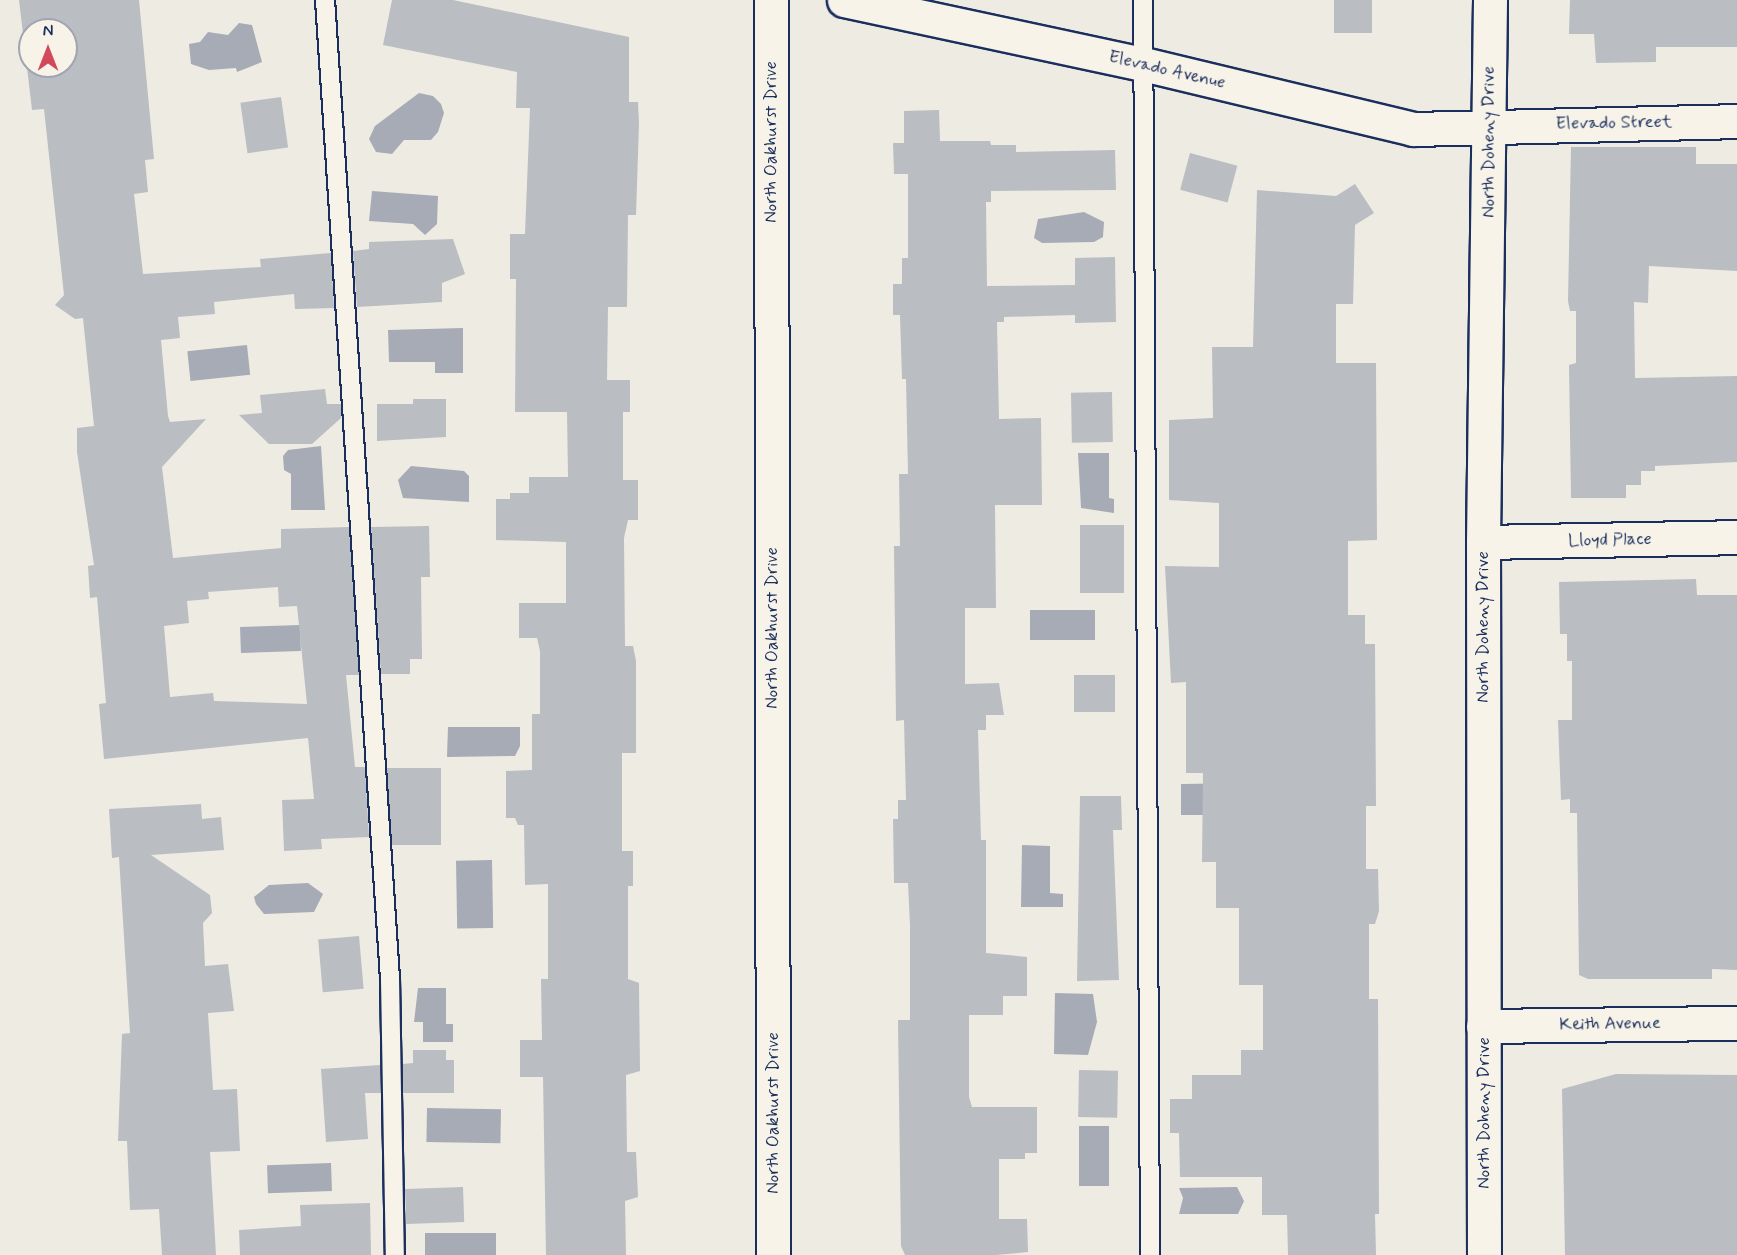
<!DOCTYPE html>
<html>
<head>
<meta charset="utf-8">
<style>
  body { margin:0 }
  #map { position:relative; width:1737px; height:1255px; overflow:hidden; background:#eeebe2; font-family:Mynerve,sans-serif }
  div>[style] { position:absolute }
  .water>* { inset:0; background:#a6abb5; transform-origin:0 0 }
  .building>* { inset:0; background:#babdc2; transform-origin:0 0 }
  .roads { filter:drop-shadow(2px 0 #1b2f5e) drop-shadow(-2px 0 #1b2f5e) drop-shadow(0 2px #1b2f5e) drop-shadow(0 -2px #1b2f5e) }
  .lane>* { height:18px; margin:-9px; padding:0 9px; transform-origin:9px; border-radius:9px; background:#f7f3e8 }
  .street>* { height:33px; margin:-16.5px; padding:0 16.5px; transform-origin:16.5px; border-radius:16.5px; background:#f7f3e8 }
  .secondary>* { height:33px; margin:-16.5px; padding:0 16.5px; transform-origin:16.5px; border-radius:16.5px; background:#f7f3e8 }
  span { translate:-50% -50%; white-space:nowrap; text-align:center; line-height:1.15; -webkit-text-stroke:6px #f7f3e8; paint-order:stroke }
  .street-label { font-size:18px; color:#1b2f5e }
  .north { position:absolute; left:18px; top:18px; width:60px; height:60px; box-sizing:border-box; background:#f7f3e8; border:2px solid #9fa5b1; border-radius:50%; rotate:0deg; font-size:16px; font-weight:700; line-height:24px; text-align:center; color:#1b2f5e }
  .north::after { content:''; display:block; margin:auto; width:21px; height:27px; background:#d1495b; clip-path:polygon(50% 0,100% 100%,50% 72%,0 100%) }
</style>
</head>
<body>
<div id="map">
  <div class="water">
    <div style="clip-path:polygon(239px 23px,252px 25px,262px 62px,237px 72px,236px 68px,209px 70px,191px 64px,189px 44px,200px 42px,208px 32px,228px 35px)"></div>
    <div style="clip-path:polygon(419px 93px,433px 96px,441px 104px,444px 113px,438px 132px,431px 140px,404px 140px,392px 154px,376px 152px,369px 139px,375px 126px)"></div>
    <div style="clip-path:polygon(372px 191px,438px 196px,437px 224px,425px 235px,413px 224px,369px 221px)"></div>
    <div style="clip-path:polygon(1084px 212px,1104px 222px,1103px 237px,1094px 242px,1042px 243px,1034px 238px,1038px 219px)"></div>
    <div style="clip-path:polygon(463px 328px,463px 373px,435px 373px,435px 362px,389px 362px,388px 330px)"></div>
    <div style="left:247px;top:345px;width:30px;height:60px;rotate:84deg"></div>
    <div style="clip-path:polygon(321px 446px,325px 510px,291px 510px,291px 474px,284px 470px,283px 456px,288px 450px)"></div>
    <div style="clip-path:polygon(1078px 453px,1109px 453px,1109px 498px,1114px 499px,1114px 513px,1081px 508px)"></div>
    <div style="clip-path:polygon(411px 466px,464px 471px,469px 476px,469px 502px,403px 498px,398px 480px)"></div>
    <div style="left:1030px;top:610px;width:65px;height:30px"></div>
    <div style="left:300px;top:625px;width:26px;height:60px;rotate:88deg"></div>
    <div style="clip-path:polygon(448px 727px,520px 727px,520px 746px,515px 756px,447px 757px)"></div>
    <div style="clip-path:polygon(1249px 783px,1229px 815px,1181px 815px,1181px 784px)"></div>
    <div style="clip-path:polygon(1022px 845px,1050px 846px,1050px 893px,1063px 894px,1063px 907px,1021px 907px)"></div>
    <div style="left:492px;top:860px;width:68px;height:36px;rotate:89deg"></div>
    <div style="clip-path:polygon(308px 883px,323px 894px,314px 912px,264px 914px,256px 904px,254px 897px,269px 885px)"></div>
    <div style="clip-path:polygon(418px 988px,446px 988px,446px 1024px,453px 1024px,453px 1042px,423px 1042px,423px 1022px,414px 1022px)"></div>
    <div style="clip-path:polygon(1055px 993px,1093px 994px,1097px 1022px,1088px 1055px,1054px 1054px)"></div>
    <div style="left:427px;top:1108px;width:74px;height:34px;rotate:1deg"></div>
    <div style="left:1079px;top:1126px;width:30px;height:60px"></div>
    <div style="left:331px;top:1163px;width:28px;height:64px;rotate:88deg"></div>
    <div style="clip-path:polygon(1237px 1187px,1244px 1201px,1238px 1214px,1179px 1214px,1183px 1198px,1179px 1188px)"></div>
    <div style="left:425px;top:1233px;width:71px;height:22px"></div>
  </div>
  <div class="building">
    <div style="clip-path:polygon(evenodd,19px 0,139px 0,154px 159px,145px 160px,148px 192px,134px 194px,143px 274px,261px 267px,260px 259px,331px 253px,334px 308px,295px 309px,294px 294px,214px 302px,215px 314px,178px 317px,180px 338px,161px 340px,168px 416px,170px 422px,206px 419px,162px 467px,173px 558px,281px 548px,281px 529px,349px 527px,359px 675px,346px 675px,355px 767px,365px 767px,369px 837px,321px 839px,322px 849px,284px 851px,282px 800px,314px 799px,308px 738px,104px 759px,99px 704px,106px 703px,97px 597px,90px 598px,88px 566px,94px 565px,77px 452px,77px 428px,94px 426px,83px 318px,75px 319px,55px 305px,64px 295px,44px 109px,32px 110px,19px 0,30px 30px,66px 30px,66px 66px,30px 66px,30px 30px,19px 0,278px 587px,279px 607px,297px 606px,307px 704px,214px 701px,213px 693px,170px 697px,164px 626px,189px 623px,187px 601px,209px 599px,208px 592px,278px 587px)"></div>
    <div style="clip-path:polygon(392px 0,453px 0,629px 37px,629px 102px,638px 102px,639px 123px,636px 215px,628px 215px,627px 307px,608px 307px,607px 380px,630px 380px,630px 412px,623px 412px,623px 480px,638px 480px,638px 520px,628px 520px,624px 538px,625px 646px,633px 646px,636px 661px,636px 753px,622px 753px,622px 851px,633px 851px,633px 886px,628px 886px,628px 979px,639px 983px,640px 1071px,626px 1075px,627px 1152px,636px 1152px,638px 1197px,625px 1201px,626px 1255px,546px 1255px,543px 1077px,520px 1077px,520px 1040px,542px 1040px,541px 979px,548px 979px,548px 884px,525px 885px,524px 825px,518px 825px,515px 818px,506px 818px,506px 771px,532px 770px,532px 714px,540px 714px,540px 651px,537px 638px,519px 638px,519px 603px,566px 603px,566px 542px,496px 540px,496px 499px,510px 499px,510px 493px,529px 493px,529px 477px,568px 477px,567px 412px,515px 412px,516px 279px,510px 279px,510px 234px,525px 234px,530px 108px,516px 108px,517px 72px,383px 45px)"></div>
    <div style="left:1334px;top:0;width:38px;height:33px"></div>
    <div style="clip-path:polygon(1570px 0,1737px 0,1737px 47px,1656px 47px,1656px 62px,1596px 63px,1594px 34px,1569px 34px)"></div>
    <div style="left:281px;top:97px;width:51px;height:41px;rotate:82deg"></div>
    <div style="clip-path:polygon(939px 110px,940px 141px,990px 141px,991px 145px,1016px 145px,1016px 152px,1115px 150px,1116px 190px,991px 191px,991px 202px,986px 202px,987px 286px,1075px 285px,1075px 258px,1115px 257px,1116px 322px,1075px 323px,1075px 315px,1004px 317px,1004px 322px,997px 322px,999px 419px,1041px 418px,1042px 505px,995px 505px,996px 608px,965px 608px,965px 684px,999px 683px,1004px 715px,986px 715px,986px 730px,978px 730px,981px 840px,986px 840px,986px 953px,1027px 957px,1027px 996px,1003px 996px,1003px 1015px,969px 1015px,969px 1097px,972px 1107px,1037px 1107px,1037px 1153px,1025px 1153px,1025px 1159px,999px 1159px,999px 1219px,1027px 1219px,1028px 1252px,996px 1255px,905px 1255px,901px 1246px,898px 1020px,910px 1020px,910px 926px,908px 883px,894px 883px,893px 819px,898px 819px,898px 800px,906px 800px,904px 720px,896px 721px,894px 546px,900px 546px,899px 474px,908px 474px,906px 379px,902px 379px,900px 315px,893px 315px,893px 284px,902px 284px,902px 258px,908px 258px,908px 174px,894px 174px,893px 143px,904px 143px,904px 111px)"></div>
    <div style="clip-path:polygon(1571px 147px,1696px 147px,1696px 164px,1737px 164px,1737px 271px,1649px 266px,1648px 303px,1634px 302px,1635px 378px,1737px 376px,1737px 462px,1655px 466px,1655px 471px,1641px 471px,1641px 485px,1626px 485px,1626px 498px,1571px 498px,1569px 365px,1576px 363px,1576px 311px,1570px 311px,1568px 301px)"></div>
    <div style="left:1190px;top:153px;width:49px;height:38px;rotate:15deg"></div>
    <div style="clip-path:polygon(1355px 184px,1374px 213px,1355px 225px,1353px 304px,1336px 304px,1336px 363px,1376px 363px,1377px 540px,1348px 541px,1348px 615px,1365px 615px,1365px 644px,1375px 644px,1376px 806px,1366px 806px,1366px 869px,1378px 869px,1379px 911px,1375px 924px,1369px 924px,1369px 999px,1378px 999px,1379px 1214px,1375px 1214px,1376px 1255px,1288px 1255px,1287px 1215px,1262px 1215px,1262px 1177px,1180px 1177px,1179px 1133px,1170px 1133px,1170px 1099px,1192px 1099px,1192px 1075px,1241px 1075px,1241px 1050px,1263px 1050px,1263px 985px,1239px 985px,1239px 908px,1216px 908px,1216px 862px,1202px 862px,1203px 773px,1186px 773px,1186px 682px,1171px 683px,1165px 566px,1219px 567px,1219px 503px,1169px 500px,1169px 420px,1213px 418px,1212px 347px,1253px 347px,1257px 190px,1336px 196px)"></div>
    <div style="clip-path:polygon(453px 239px,465px 274px,442px 283px,442px 302px,357px 307px,353px 251px,369px 249px,369px 242px)"></div>
    <div style="clip-path:polygon(325px 389px,327px 404px,341px 404px,341px 418px,312px 444px,269px 444px,239px 415px,262px 413px,260px 395px)"></div>
    <div style="left:1112px;top:392px;width:50px;height:41px;rotate:89deg"></div>
    <div style="clip-path:polygon(413px 399px,446px 399px,446px 437px,377px 441px,377px 404px,413px 404px)"></div>
    <div style="left:1080px;top:525px;width:44px;height:68px"></div>
    <div style="clip-path:polygon(429px 526px,430px 577px,421px 577px,422px 659px,410px 659px,410px 674px,381px 674px,371px 527px)"></div>
    <div style="clip-path:polygon(1696px 579px,1697px 595px,1737px 595px,1737px 970px,1712px 969px,1712px 979px,1588px 979px,1579px 975px,1577px 813px,1570px 813px,1570px 799px,1561px 800px,1558px 720px,1572px 720px,1572px 661px,1567px 661px,1567px 634px,1560px 634px,1559px 582px)"></div>
    <div style="left:1115px;top:675px;width:37px;height:41px;rotate:90deg"></div>
    <div style="left:387px;top:768px;width:54px;height:77px"></div>
    <div style="clip-path:polygon(1080px 796px,1121px 796px,1122px 830px,1113px 830px,1119px 980px,1077px 981px)"></div>
    <div style="clip-path:polygon(201px 804px,202px 819px,221px 817px,224px 850px,151px 855px,210px 895px,212px 913px,203px 923px,205px 966px,228px 964px,234px 1011px,208px 1013px,213px 1090px,237px 1089px,240px 1151px,210px 1152px,216px 1255px,162px 1255px,159px 1209px,130px 1210px,127px 1141px,118px 1141px,122px 1034px,130px 1033px,119px 857px,112px 858px,109px 809px)"></div>
    <div style="left:359px;top:936px;width:53px;height:41px;rotate:85deg"></div>
    <div style="clip-path:polygon(413px 1050px,446px 1050px,446px 1060px,454px 1060px,454px 1093px,403px 1093px,403px 1064px,413px 1063px)"></div>
    <div style="clip-path:polygon(380px 1065px,381px 1093px,365px 1093px,368px 1139px,326px 1142px,321px 1069px)"></div>
    <div style="left:1079px;top:1070px;width:39px;height:47px;rotate:1deg"></div>
    <div style="clip-path:polygon(1616px 1074px,1737px 1075px,1737px 1255px,1565px 1255px,1562px 1089px)"></div>
    <div style="left:463px;top:1187px;width:35px;height:58px;rotate:88deg"></div>
    <div style="clip-path:polygon(370px 1203px,371px 1255px,240px 1255px,239px 1230px,301px 1226px,300px 1205px)"></div>
  </div>
  <div class="roads">
    <div class="lane">
      <div style="left:325px;top:0;width:981px;rotate:86.2deg"></div>
      <div style="left:390px;top:979px;width:276px;rotate:89deg"></div>
      <div style="left:1143px;top:0;width:1255px;rotate:89.68deg"></div>
    </div>
    <div class="street">
      <div style="left:771px;top:0;width:1255px;rotate:89.91deg"></div>
      <div style="left:844px;top:0;width:306px;rotate:12.1deg"></div>
      <div style="left:1143px;top:64px;width:278px;rotate:13.5deg"></div>
      <div style="left:1413px;top:129px;width:324px;rotate:-1.4deg"></div>
      <div style="left:1483px;top:542px;width:254px;rotate:-1.1deg"></div>
      <div style="left:1483px;top:1026px;width:254px;rotate:-0.7deg"></div>
    </div>
    <div class="secondary">
      <div style="left:1484px;top:1255px;width:713px;rotate:-90.08deg"></div>
      <div style="left:1483px;top:542px;width:542px;rotate:-89.26deg"></div>
    </div>
  </div>
  <div class="street-label">
    <span style="left:1167px;top:70px;rotate:13deg">Elevado Avenue</span>
    <span style="left:1614px;top:123px;rotate:-1deg">Elevado Street</span>
    <span style="left:771px;top:142px;rotate:-90deg">North Oakhurst Drive</span>
    <span style="left:1489px;top:142px;rotate:-90deg">North Doheny Drive</span>
    <span style="left:1610px;top:540px;rotate:-1deg">Lloyd Place</span>
    <span style="left:1483px;top:627px;rotate:-90deg">North Doheny Drive</span>
    <span style="left:772px;top:628px;rotate:-90deg">North Oakhurst Drive</span>
    <span style="left:1610px;top:1024px;rotate:-1deg">Keith Avenue</span>
    <span style="left:773px;top:1113px;rotate:-90deg">North Oakhurst Drive</span>
    <span style="left:1484px;top:1113px;rotate:-90deg">North Doheny Drive</span>
  </div>
  <div class="north">N</div>
</div>
</body>
</html>
